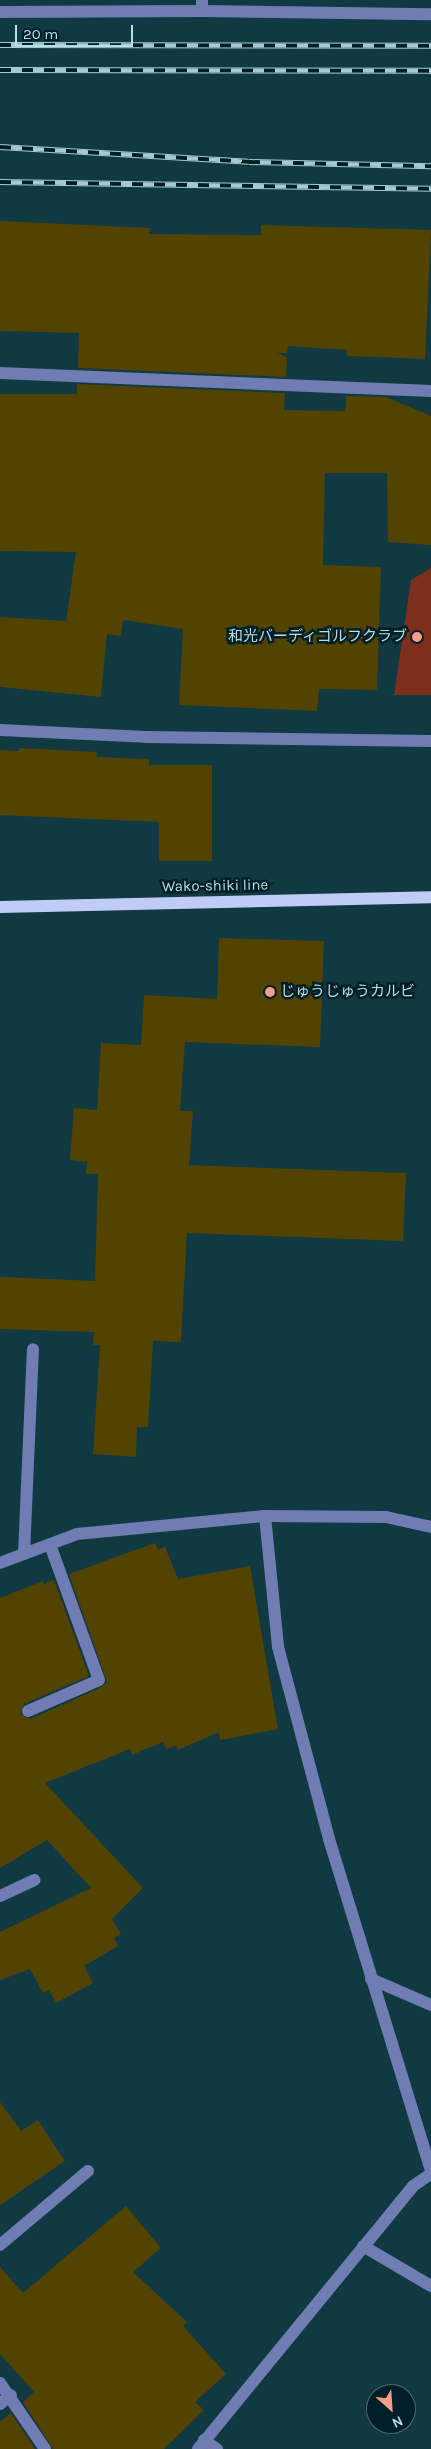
<!DOCTYPE html>
<html>
<head>
<meta charset="utf-8">
<style>
  body { margin:0 }
  #map { position:relative; width:431px; height:2449px; overflow:hidden; background:#103942; font-family:Karla,"Noto Sans JP",sans-serif }
  div>[style] { position:absolute }
  .green>* { inset:0; background:#7d2e1d }
  .building>* { inset:0; background:#524301 }
  .minor>* { height:12px; margin:-6px; padding:0 6px; transform-origin:6px; border-radius:6px; background:#707db4 }
  .major>* { height:12px; margin:-6px; padding:0 6px; transform-origin:6px; border-radius:6px; background:#c0cbf8 }
  .rail>* { height:5.5px; margin-top:-2.75px; transform-origin:0; background:repeating-linear-gradient(90deg,#001f26 0 11px,#a5cad3 0 22px); box-sizing:border-box; border-block:1px solid #a5cad3 }
  .dots>* { width:14px; height:14px; translate:-50% -50%; box-sizing:border-box; border:2px solid #001f26; border-radius:50% }
  span { translate:-50% -50%; white-space:nowrap; text-align:center; line-height:1.15; -webkit-text-stroke:5px #001f26; paint-order:stroke }
  .poi-label { font-size:15px; color:#badee7 }
  .right { translate:-100% -50%; text-align:right }
  .left { translate:0 -50%; text-align:left }
  .street-label { font-size:15px; color:#badee7 }
  .north { position:absolute; left:366px; top:2384px; width:50px; height:50px; box-sizing:border-box; background:#001f26; border:1px solid #4a6b73; border-radius:50%; rotate:154deg; font-size:14px; font-weight:700; line-height:20px; text-align:center; color:#badee7 }
  .north::after { content:''; display:block; margin:auto; width:18px; height:22px; background:#f49e8a; clip-path:polygon(50% 0,100% 100%,50% 72%,0 100%) }
  .scale { position:absolute; left:15px; top:25px; width:118px; height:22px; box-sizing:border-box; border:2px solid #badee7; border-top:0; padding-left:6px; font-size:15px; line-height:18px; white-space:nowrap; color:#badee7; -webkit-text-stroke:4px #001f26; paint-order:stroke }
</style>
</head>
<body>
<div id="map">
  <div class="green">
    <div style="clip-path:polygon(431px 568px,431px 695px,394px 695px,411px 580px)"></div>
  </div>
  <div class="building">
    <div style="clip-path:polygon(0 221px,150px 228px,149px 234px,261px 235px,261px 225px,431px 230px,425px 359px,347px 356px,347px 350px,288px 346px,287px 353px,277px 353px,287px 357px,286px 377px,78px 368px,79px 333px,0 331px)"></div>
    <div style="clip-path:polygon(77px 384px,285px 393px,284px 410px,345px 411px,346px 396px,386px 397px,431px 416px,431px 545px,388px 542px,387px 473px,325px 473px,323px 565px,381px 567px,377px 690px,319px 689px,317px 711px,179px 705px,183px 629px,123px 620px,121px 636px,107px 634px,101px 697px,0 687px,0 617px,66px 621px,76px 552px,0 551px,0 394px,77px 394px)"></div>
    <div style="clip-path:polygon(19px 748px,97px 752px,96px 757px,149px 759px,149px 765px,212px 765px,212px 861px,159px 861px,159px 822px,0 815px,0 750px,19px 751px)"></div>
    <div style="clip-path:polygon(219px 938px,324px 941px,320px 1047px,185px 1042px,180px 1111px,193px 1111px,189px 1165px,406px 1173px,403px 1241px,187px 1233px,181px 1342px,153px 1341px,148px 1427px,137px 1427px,136px 1457px,93px 1454px,100px 1345px,93px 1345px,94px 1332px,0 1329px,0 1277px,95px 1281px,98px 1174px,86px 1174px,87px 1162px,70px 1160px,74px 1108px,97px 1110px,101px 1043px,141px 1045px,144px 995px,217px 999px)"></div>
    <div style="clip-path:polygon(155px 1543px,158px 1549px,165px 1547px,178px 1579px,250px 1566px,278px 1729px,220px 1740px,219px 1732px,178px 1750px,176px 1745px,166px 1749px,163px 1742px,132px 1755px,130px 1749px,45px 1783px,143px 1888px,112px 1919px,121px 1934px,114px 1938px,118px 1946px,84px 1966px,93px 1983px,56px 2003px,49px 1990px,43px 1993px,30px 1969px,0 1980px,0 1932px,91px 1888px,47px 1840px,0 1868px,0 1598px,43px 1581px,44px 1584px,54px 1580px,89px 1676px,24px 1704px,20px 1714px,31px 1719px,102px 1687px,107px 1682px,69px 1574px)"></div>
    <div style="clip-path:polygon(0 2102px,21px 2131px,38px 2120px,65px 2161px,0 2205px)"></div>
    <div style="clip-path:polygon(126px 2206px,161px 2248px,133px 2272px,187px 2322px,183px 2326px,226px 2374px,195px 2402px,204px 2410px,164px 2449px,53px 2449px,23px 2402px,34px 2392px,0 2354px,0 2267px,23px 2293px)"></div>
    <div style="clip-path:polygon(11px 2413px,35px 2449px,0 2449px,0 2422px)"></div>
  </div>
  <div class="minor">
    <div style="left:202px;top:11px;width:229px;rotate:0.8deg"></div>
    <div style="left:0;top:12px;width:202px;rotate:-0.3deg"></div>
    <div style="left:202px;top:11px;width:11px;rotate:-90deg"></div>
    <div style="left:0;top:373px;width:431px;rotate:2.4deg"></div>
    <div style="left:0;top:730px;width:146px;rotate:2.7deg"></div>
    <div style="left:146px;top:737px;width:285px;rotate:0.8deg"></div>
    <div style="left:265px;top:1516px;width:132px;rotate:84.3deg"></div>
    <div style="left:278px;top:1647px;width:199px;rotate:75.1deg"></div>
    <div style="left:329px;top:1839px;width:347px;rotate:72.9deg"></div>
    <div style="left:24px;top:1554px;width:205px;rotate:-87.5deg"></div>
    <div style="left:0;top:1563px;width:82px;rotate:-20.6deg"></div>
    <div style="left:77px;top:1534px;width:189px;rotate:-5.5deg"></div>
    <div style="left:265px;top:1516px;width:121px;rotate:0.5deg"></div>
    <div style="left:386px;top:1517px;width:46px;rotate:12.5deg"></div>
    <div style="left:28px;top:1711px;width:77px;rotate:-23.6deg"></div>
    <div style="left:99px;top:1680px;width:144px;rotate:-109.9deg"></div>
    <div style="left:0;top:1896px;width:38px;rotate:-25deg"></div>
    <div style="left:371px;top:1979px;width:65px;rotate:23.4deg"></div>
    <div style="left:0;top:2245px;width:115px;rotate:-40.1deg"></div>
    <div style="left:363px;top:2246px;width:79px;rotate:30.5deg"></div>
    <div style="left:0;top:2383px;width:80px;rotate:55.7deg"></div>
    <div style="left:0;top:2404px;width:14px;rotate:-39deg"></div>
    <div style="left:204px;top:2440px;width:16px;rotate:35deg"></div>
    <div style="left:198px;top:2449px;width:340px;rotate:-50.7deg"></div>
    <div style="left:413px;top:2186px;width:22px;rotate:-34deg"></div>
  </div>
  <div class="major">
    <div style="left:0;top:907px;width:431px;rotate:-1.3deg"></div>
  </div>
  <div class="rail">
    <div style="left:0;top:45px;width:431px;rotate:0.1deg"></div>
    <div style="left:0;top:70px;width:431px;rotate:0.1deg"></div>
    <div style="left:0;top:147px;width:249px;rotate:3.4deg"></div>
    <div style="left:249px;top:162px;width:182px;rotate:1.3deg"></div>
    <div style="left:0;top:182px;width:431px;rotate:0.9deg"></div>
  </div>
  <div class="dots">
    <div style="left:417px;top:637px;background:#f49e8a"></div>
    <div style="left:270px;top:992px;background:#f49e8a"></div>
  </div>
  <div class="poi-label">
    <span class="right" style="left:407px;top:637px">和光バーディゴルフクラブ</span>
    <span class="left" style="left:280px;top:992px">じゅうじゅうカルビ</span>
  </div>
  <div class="street-label">
    <span style="left:215px;top:886px;rotate:-1deg">Wako-shiki line</span>
  </div>
  <div class="north">N</div>
  <div class="scale">20 m</div>
</div>
</body>
</html>
